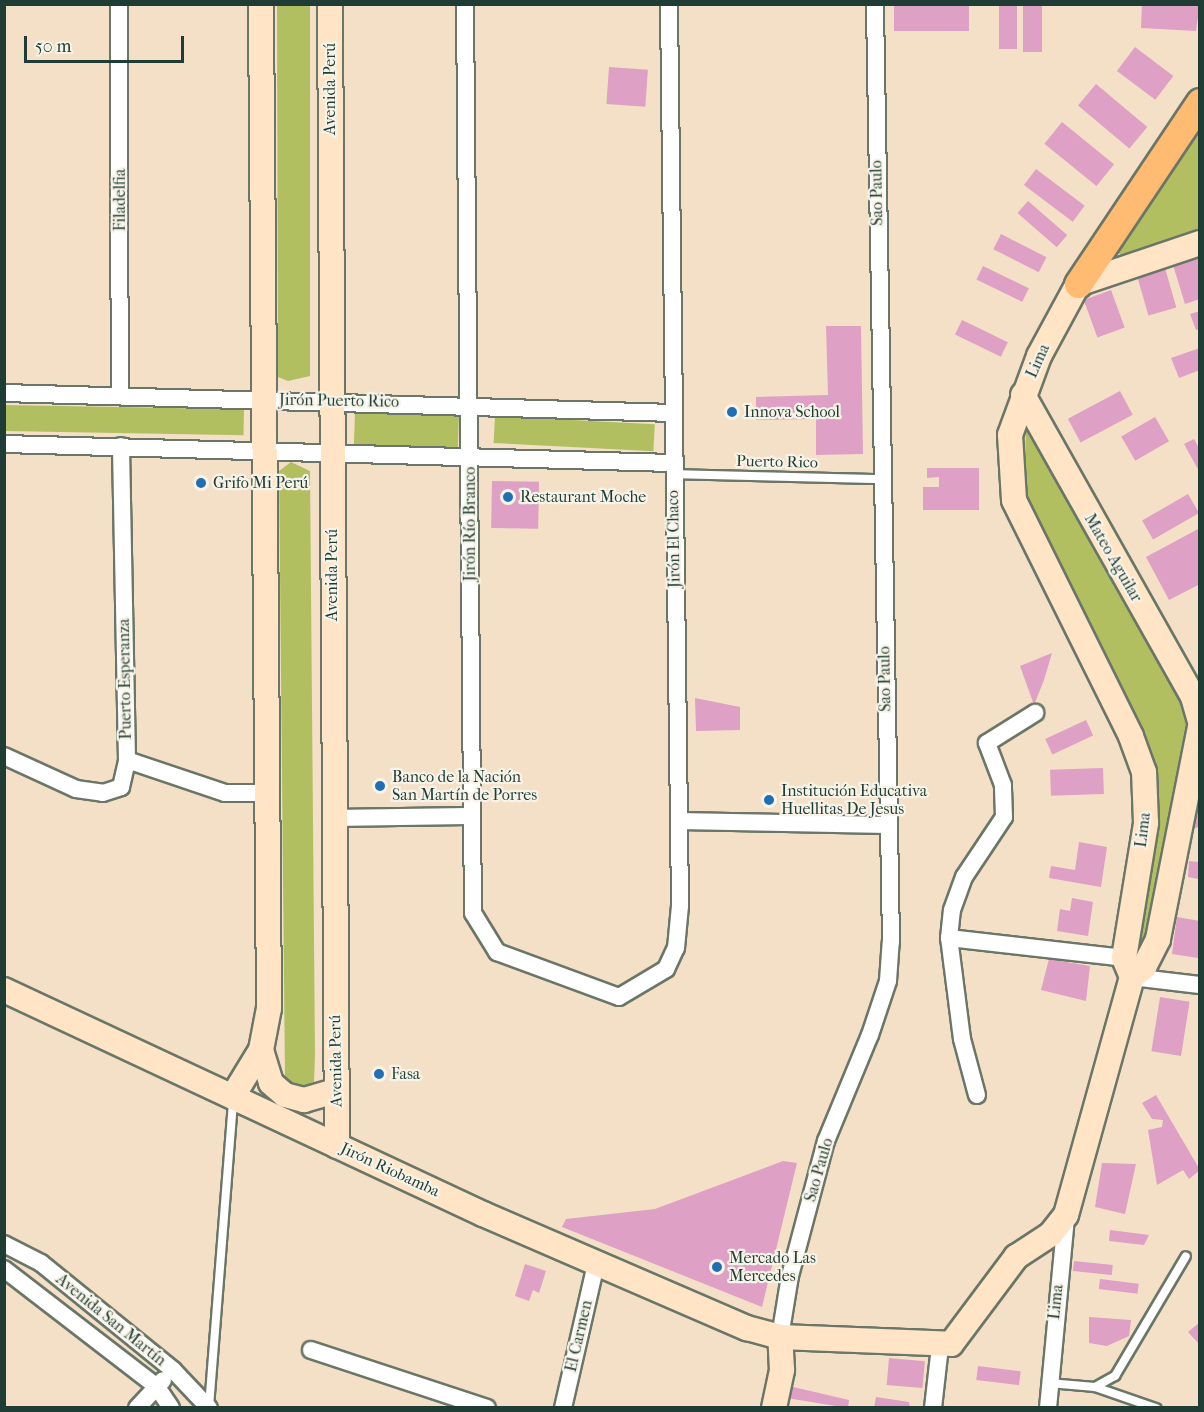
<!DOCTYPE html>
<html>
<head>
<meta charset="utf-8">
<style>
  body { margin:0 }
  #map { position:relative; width:1204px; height:1412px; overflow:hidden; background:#f4e0c7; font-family:"IM FELL French Canon",serif }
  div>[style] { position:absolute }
  .green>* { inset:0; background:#b2bf61; transform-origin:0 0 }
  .building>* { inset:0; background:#dea0c5; transform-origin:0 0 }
  .roads { filter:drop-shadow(2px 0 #6a7667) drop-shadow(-2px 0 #6a7667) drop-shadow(0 2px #6a7667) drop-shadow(0 -2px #6a7667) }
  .lane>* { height:8px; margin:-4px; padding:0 4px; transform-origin:4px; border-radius:4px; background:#fff }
  .street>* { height:16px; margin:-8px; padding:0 8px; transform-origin:8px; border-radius:8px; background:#fff }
  .secondary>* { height:24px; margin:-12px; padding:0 12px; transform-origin:12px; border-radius:12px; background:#ffe4c6 }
  .primary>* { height:27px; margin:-13.5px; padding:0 13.5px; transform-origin:13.5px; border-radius:13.5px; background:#febb71 }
  .dots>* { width:16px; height:16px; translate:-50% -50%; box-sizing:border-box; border:3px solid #f7f3e8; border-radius:50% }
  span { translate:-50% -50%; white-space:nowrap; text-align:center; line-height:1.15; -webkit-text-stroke:4.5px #f7f3e8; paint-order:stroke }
  .street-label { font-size:16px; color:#1f3d34 }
  .poi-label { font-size:16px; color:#1f3d34 }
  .left { translate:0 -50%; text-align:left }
  .frame { position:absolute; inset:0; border:6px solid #1f3d34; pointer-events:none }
  .scale { position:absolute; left:24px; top:36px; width:160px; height:27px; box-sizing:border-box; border:3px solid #1f3d34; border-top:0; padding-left:8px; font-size:18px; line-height:21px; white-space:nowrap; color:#1f3d34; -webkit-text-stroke:4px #f7f3e8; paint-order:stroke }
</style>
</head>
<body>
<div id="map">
  <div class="green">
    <div style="clip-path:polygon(277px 5px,310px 5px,310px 376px,288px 381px,278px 377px)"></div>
    <div style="clip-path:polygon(1199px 120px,1199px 233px,1122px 257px,1113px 246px)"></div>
    <div style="left:5px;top:405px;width:239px;height:26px;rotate:1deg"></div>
    <div style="left:355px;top:412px;width:104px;height:34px;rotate:2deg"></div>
    <div style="left:495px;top:416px;width:160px;height:27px;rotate:3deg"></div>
    <div style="clip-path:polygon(1026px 424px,1182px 689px,1190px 719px,1150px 955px,1137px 952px,1158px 815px,1153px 766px,1024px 499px)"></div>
    <div style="clip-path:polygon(291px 462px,310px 471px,315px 1056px,314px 1082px,302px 1087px,285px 1080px,279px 471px)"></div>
  </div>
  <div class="building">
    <div style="left:999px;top:4px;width:18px;height:45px"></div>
    <div style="left:1023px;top:4px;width:19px;height:48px"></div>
    <div style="clip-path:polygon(1142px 4px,1200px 4px,1196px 31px,1141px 28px)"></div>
    <div style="left:894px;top:5px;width:75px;height:26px"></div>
    <div style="left:1135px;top:47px;width:48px;height:30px;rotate:37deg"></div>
    <div style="left:609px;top:67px;width:39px;height:37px;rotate:4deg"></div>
    <div style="left:1096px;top:84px;width:67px;height:28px;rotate:40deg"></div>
    <div style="left:1062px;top:122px;width:67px;height:28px;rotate:39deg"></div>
    <div style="left:1036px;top:169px;width:61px;height:20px;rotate:37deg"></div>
    <div style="left:1028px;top:201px;width:52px;height:16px;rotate:41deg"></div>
    <div style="left:1001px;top:234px;width:51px;height:17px;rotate:27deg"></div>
    <div style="clip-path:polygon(1200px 256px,1200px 299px,1185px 304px,1173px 265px)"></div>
    <div style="left:983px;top:266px;width:51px;height:15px;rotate:26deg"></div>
    <div style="left:1165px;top:268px;width:41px;height:29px;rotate:74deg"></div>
    <div style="left:1111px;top:290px;width:40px;height:29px;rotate:70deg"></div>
    <div style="clip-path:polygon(1200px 311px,1200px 329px,1196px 330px,1190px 314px)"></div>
    <div style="left:962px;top:320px;width:51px;height:16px;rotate:26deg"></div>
    <div style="clip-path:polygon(826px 326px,861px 326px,863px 454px,816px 455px,816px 419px,756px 420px,756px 397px,828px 395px)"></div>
    <div style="clip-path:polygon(1200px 348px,1200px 370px,1179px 378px,1171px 358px)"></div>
    <div style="left:1120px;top:391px;width:27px;height:59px;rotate:62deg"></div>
    <div style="left:1155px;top:417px;width:28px;height:39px;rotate:60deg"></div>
    <div style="clip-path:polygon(1194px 439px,1200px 450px,1200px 473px,1184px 444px)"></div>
    <div style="clip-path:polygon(927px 468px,979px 468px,979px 510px,923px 510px,923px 487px,939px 487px,939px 477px,927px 478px)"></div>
    <div style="left:492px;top:481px;width:47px;height:47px;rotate:1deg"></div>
    <div style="left:1188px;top:494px;width:22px;height:53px;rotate:60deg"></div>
    <div style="clip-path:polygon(1200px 528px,1200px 584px,1169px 600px,1146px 557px)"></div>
    <div style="clip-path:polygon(1052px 653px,1044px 680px,1034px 705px,1020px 666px)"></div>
    <div style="clip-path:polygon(695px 698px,740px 707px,740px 730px,696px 731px)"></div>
    <div style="left:1086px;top:720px;width:17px;height:45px;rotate:65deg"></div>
    <div style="left:1103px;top:768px;width:26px;height:53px;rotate:88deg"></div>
    <div style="clip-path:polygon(1198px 799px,1200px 827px,1193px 828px)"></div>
    <div style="clip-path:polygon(1079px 842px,1107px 847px,1101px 887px,1049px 878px,1051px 866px,1075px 870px)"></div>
    <div style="clip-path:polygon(1189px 861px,1200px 862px,1200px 886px,1198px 879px,1188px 877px)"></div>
    <div style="clip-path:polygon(1072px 898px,1093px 902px,1088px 936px,1057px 931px,1060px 909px,1070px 911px)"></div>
    <div style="clip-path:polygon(1177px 917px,1200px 921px,1198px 958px,1172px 954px)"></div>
    <div style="clip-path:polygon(1049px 959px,1090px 966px,1086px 1001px,1041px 990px)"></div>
    <div style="left:1160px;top:997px;width:30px;height:55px;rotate:9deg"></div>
    <div style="clip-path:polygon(1156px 1095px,1200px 1170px,1189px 1179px,1183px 1170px,1157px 1185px,1148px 1130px,1162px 1127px,1163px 1120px,1152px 1119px,1142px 1103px)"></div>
    <div style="clip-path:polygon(783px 1161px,797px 1163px,762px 1307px,562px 1227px,566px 1219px,655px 1209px)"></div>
    <div style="clip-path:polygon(1102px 1163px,1136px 1164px,1125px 1214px,1095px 1207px)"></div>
    <div style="clip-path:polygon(1110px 1230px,1149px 1235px,1144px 1245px,1109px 1241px)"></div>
    <div style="left:1074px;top:1261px;width:39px;height:10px;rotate:6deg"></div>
    <div style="clip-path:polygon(525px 1264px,546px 1271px,539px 1293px,533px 1290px,529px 1301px,515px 1296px)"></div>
    <div style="left:1100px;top:1279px;width:39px;height:10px;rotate:7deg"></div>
    <div style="clip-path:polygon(1089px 1317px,1131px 1320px,1129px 1336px,1107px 1346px,1089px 1343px)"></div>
    <div style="clip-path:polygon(1200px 1322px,1200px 1345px,1188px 1332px)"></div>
    <div style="left:889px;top:1358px;width:36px;height:27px;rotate:5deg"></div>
    <div style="left:978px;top:1366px;width:43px;height:14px;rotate:7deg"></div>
    <div style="clip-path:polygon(789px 1386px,849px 1400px,848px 1408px,787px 1398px)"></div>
    <div style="clip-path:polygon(876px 1397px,909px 1402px,910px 1408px,874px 1408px)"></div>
  </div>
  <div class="roads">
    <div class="lane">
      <div style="left:673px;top:474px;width:207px;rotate:1.4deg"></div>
      <div style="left:1049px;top:1383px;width:46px;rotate:5deg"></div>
      <div style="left:1095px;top:1387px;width:23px;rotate:-29deg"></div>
      <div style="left:1115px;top:1376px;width:139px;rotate:-59.4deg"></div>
      <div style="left:1095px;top:1387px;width:65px;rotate:19deg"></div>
      <div style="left:209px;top:1407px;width:308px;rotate:-85.5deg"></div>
    </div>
    <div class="street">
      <div style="left:119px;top:4px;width:392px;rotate:89.9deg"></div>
      <div style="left:465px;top:4px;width:909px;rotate:89.5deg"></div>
      <div style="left:473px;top:913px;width:46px;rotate:58.4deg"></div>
      <div style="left:497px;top:952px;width:130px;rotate:20.2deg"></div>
      <div style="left:619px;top:997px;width:55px;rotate:-30.8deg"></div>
      <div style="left:666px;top:969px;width:23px;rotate:-65deg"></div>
      <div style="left:676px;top:948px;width:42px;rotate:-84.6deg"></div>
      <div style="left:680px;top:906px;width:902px;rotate:-90.7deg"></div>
      <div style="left:4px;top:393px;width:670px;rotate:1.71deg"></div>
      <div style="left:4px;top:444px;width:669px;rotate:1.63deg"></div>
      <div style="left:4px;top:756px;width:79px;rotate:24.6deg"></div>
      <div style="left:76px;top:789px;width:27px;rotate:8deg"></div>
      <div style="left:103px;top:793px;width:19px;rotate:-18deg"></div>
      <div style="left:121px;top:787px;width:28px;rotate:-77deg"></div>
      <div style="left:127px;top:760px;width:314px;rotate:-91.1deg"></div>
      <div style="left:127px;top:760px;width:103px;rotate:18.6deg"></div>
      <div style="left:225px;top:793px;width:42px"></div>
      <div style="left:333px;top:818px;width:135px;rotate:-0.8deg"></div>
      <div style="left:679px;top:821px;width:209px;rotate:1.1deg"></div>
      <div style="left:949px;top:938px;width:176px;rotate:6.5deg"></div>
      <div style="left:1132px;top:977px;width:68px;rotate:6.7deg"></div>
      <div style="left:977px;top:1095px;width:58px;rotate:-105deg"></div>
      <div style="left:962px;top:1039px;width:102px;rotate:-97.3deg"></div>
      <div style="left:949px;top:938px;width:28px;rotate:-84deg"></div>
      <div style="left:952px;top:910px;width:35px;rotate:-70deg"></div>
      <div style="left:964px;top:877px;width:72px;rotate:-56.3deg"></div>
      <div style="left:1004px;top:817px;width:32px;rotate:-92deg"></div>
      <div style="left:1003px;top:785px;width:45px;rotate:-110.9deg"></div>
      <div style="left:987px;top:743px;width:57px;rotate:-32deg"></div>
      <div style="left:4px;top:1244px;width:42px;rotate:27.2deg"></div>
      <div style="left:41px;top:1263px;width:170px;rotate:39deg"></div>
      <div style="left:173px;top:1370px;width:52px;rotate:46.5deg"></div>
      <div style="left:4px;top:1269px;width:193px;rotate:37.6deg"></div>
      <div style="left:157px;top:1387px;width:25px;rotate:56deg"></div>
      <div style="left:780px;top:1337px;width:62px;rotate:-80.7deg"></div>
      <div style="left:790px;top:1276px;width:140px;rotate:-75.1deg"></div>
      <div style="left:826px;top:1141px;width:115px;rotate:-67.5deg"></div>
      <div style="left:870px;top:1035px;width:57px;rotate:-71.6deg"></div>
      <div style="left:888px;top:981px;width:39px;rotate:-86deg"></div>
      <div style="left:891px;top:942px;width:938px;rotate:-90.98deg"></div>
      <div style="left:311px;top:1350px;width:185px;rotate:18.2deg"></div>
      <div style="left:137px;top:1408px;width:38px;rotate:-47deg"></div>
      <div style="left:563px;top:1408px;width:148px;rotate:-77.1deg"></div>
      <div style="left:933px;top:1408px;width:61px;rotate:-83.5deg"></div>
      <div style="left:1048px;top:1408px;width:193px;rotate:-84.6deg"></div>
    </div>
    <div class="secondary">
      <div style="left:330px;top:4px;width:1142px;rotate:89.65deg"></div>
      <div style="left:1023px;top:395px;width:347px;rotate:60.6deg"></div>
      <div style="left:1193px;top:697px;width:26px;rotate:74deg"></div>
      <div style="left:1132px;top:977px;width:16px;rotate:-40deg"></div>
      <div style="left:1144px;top:967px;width:31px;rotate:-63deg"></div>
      <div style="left:1158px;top:939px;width:216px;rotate:-78.8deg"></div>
      <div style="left:4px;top:990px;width:529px;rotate:25.06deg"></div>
      <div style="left:483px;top:1214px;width:288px;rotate:23.4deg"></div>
      <div style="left:747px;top:1328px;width:34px;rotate:15deg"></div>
      <div style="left:780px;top:1337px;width:171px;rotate:2.3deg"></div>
      <div style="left:951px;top:1344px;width:109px;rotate:-53.2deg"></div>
      <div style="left:1016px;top:1257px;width:42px;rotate:-33.3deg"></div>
      <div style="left:1051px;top:1234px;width:24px;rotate:-52deg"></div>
      <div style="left:1066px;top:1215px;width:247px;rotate:-74.5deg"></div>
      <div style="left:1132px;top:977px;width:21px;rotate:-113deg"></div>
      <div style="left:1124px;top:958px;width:137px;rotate:-80.7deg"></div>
      <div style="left:1146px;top:823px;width:51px;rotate:-92.2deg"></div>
      <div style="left:1144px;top:772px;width:38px;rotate:-110deg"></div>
      <div style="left:1131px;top:736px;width:263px;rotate:-116.4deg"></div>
      <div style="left:1014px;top:500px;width:65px;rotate:-93.5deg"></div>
      <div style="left:1010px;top:435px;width:84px;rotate:-69.8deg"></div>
      <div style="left:1039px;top:356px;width:82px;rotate:-61.6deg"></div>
      <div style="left:1078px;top:284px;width:129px;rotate:-18.6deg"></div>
      <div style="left:261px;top:1050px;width:34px;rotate:73deg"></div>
      <div style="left:271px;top:1083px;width:18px;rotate:41deg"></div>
      <div style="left:285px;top:1095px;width:20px;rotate:15deg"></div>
      <div style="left:304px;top:1100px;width:33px;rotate:-16deg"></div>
      <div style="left:233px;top:1096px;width:54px;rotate:-58.7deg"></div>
      <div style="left:261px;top:1050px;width:43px;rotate:-79.2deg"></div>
      <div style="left:269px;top:1008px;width:1004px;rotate:-90.46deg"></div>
      <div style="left:774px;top:1408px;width:39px;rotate:-78deg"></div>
      <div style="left:782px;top:1370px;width:33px;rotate:-93deg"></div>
    </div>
    <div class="primary">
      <div style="left:1078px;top:284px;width:219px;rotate:-56.2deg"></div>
    </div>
  </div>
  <div class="dots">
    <div style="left:732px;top:412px;background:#1f6fb2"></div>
    <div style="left:201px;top:483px;background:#1f6fb2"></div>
    <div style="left:508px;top:497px;background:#1f6fb2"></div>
    <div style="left:380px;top:786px;background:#1f6fb2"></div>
    <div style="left:769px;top:800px;background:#1f6fb2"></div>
    <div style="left:379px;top:1074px;background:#1f6fb2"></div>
    <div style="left:717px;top:1267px;background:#1f6fb2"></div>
  </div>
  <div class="street-label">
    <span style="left:330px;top:89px;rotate:-90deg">Avenida Perú</span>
    <span style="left:877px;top:193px;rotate:-91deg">Sao Paulo</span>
    <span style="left:120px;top:200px;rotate:-90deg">Filadelfia</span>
    <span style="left:1038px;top:361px;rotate:-66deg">Lima</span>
    <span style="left:339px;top:401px;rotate:1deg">Jirón Puerto Rico</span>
    <span style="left:777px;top:462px;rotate:1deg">Puerto Rico</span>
    <span style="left:470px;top:524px;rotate:-90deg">Jirón Río Branco</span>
    <span style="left:674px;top:539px;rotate:-91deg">Jirón El Chaco</span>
    <span style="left:1113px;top:558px;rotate:60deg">Mateo Aguilar</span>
    <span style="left:332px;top:575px;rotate:-90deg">Avenida Perú</span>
    <span style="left:125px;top:679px;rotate:-91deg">Puerto Esperanza</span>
    <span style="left:885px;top:679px;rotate:-91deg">Sao Paulo</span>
    <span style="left:1143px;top:830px;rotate:-83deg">Lima</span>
    <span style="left:336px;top:1061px;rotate:-91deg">Avenida Perú</span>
    <span style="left:390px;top:1170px;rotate:25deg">Jirón Riobamba</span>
    <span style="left:819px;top:1170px;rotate:-74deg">Sao Paulo</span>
    <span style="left:1056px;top:1302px;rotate:-84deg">Lima</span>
    <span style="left:111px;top:1320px;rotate:39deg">Avenida San Martín</span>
    <span style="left:579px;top:1336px;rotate:-77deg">El Carmen</span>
  </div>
  <div class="poi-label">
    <span class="left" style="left:744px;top:412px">Innova School</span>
    <span class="left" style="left:213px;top:483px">Grifo Mi Perú</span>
    <span class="left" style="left:520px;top:497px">Restaurant Moche</span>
    <span class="left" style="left:392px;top:786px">Banco de la Nación<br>San Martín de Porres</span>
    <span class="left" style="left:781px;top:800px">Institución Educativa<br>Huellitas De Jesus</span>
    <span class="left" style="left:391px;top:1074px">Fasa</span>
    <span class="left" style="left:729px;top:1267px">Mercado Las<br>Mercedes</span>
  </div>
  <div class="frame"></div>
  <div class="scale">50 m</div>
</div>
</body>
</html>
